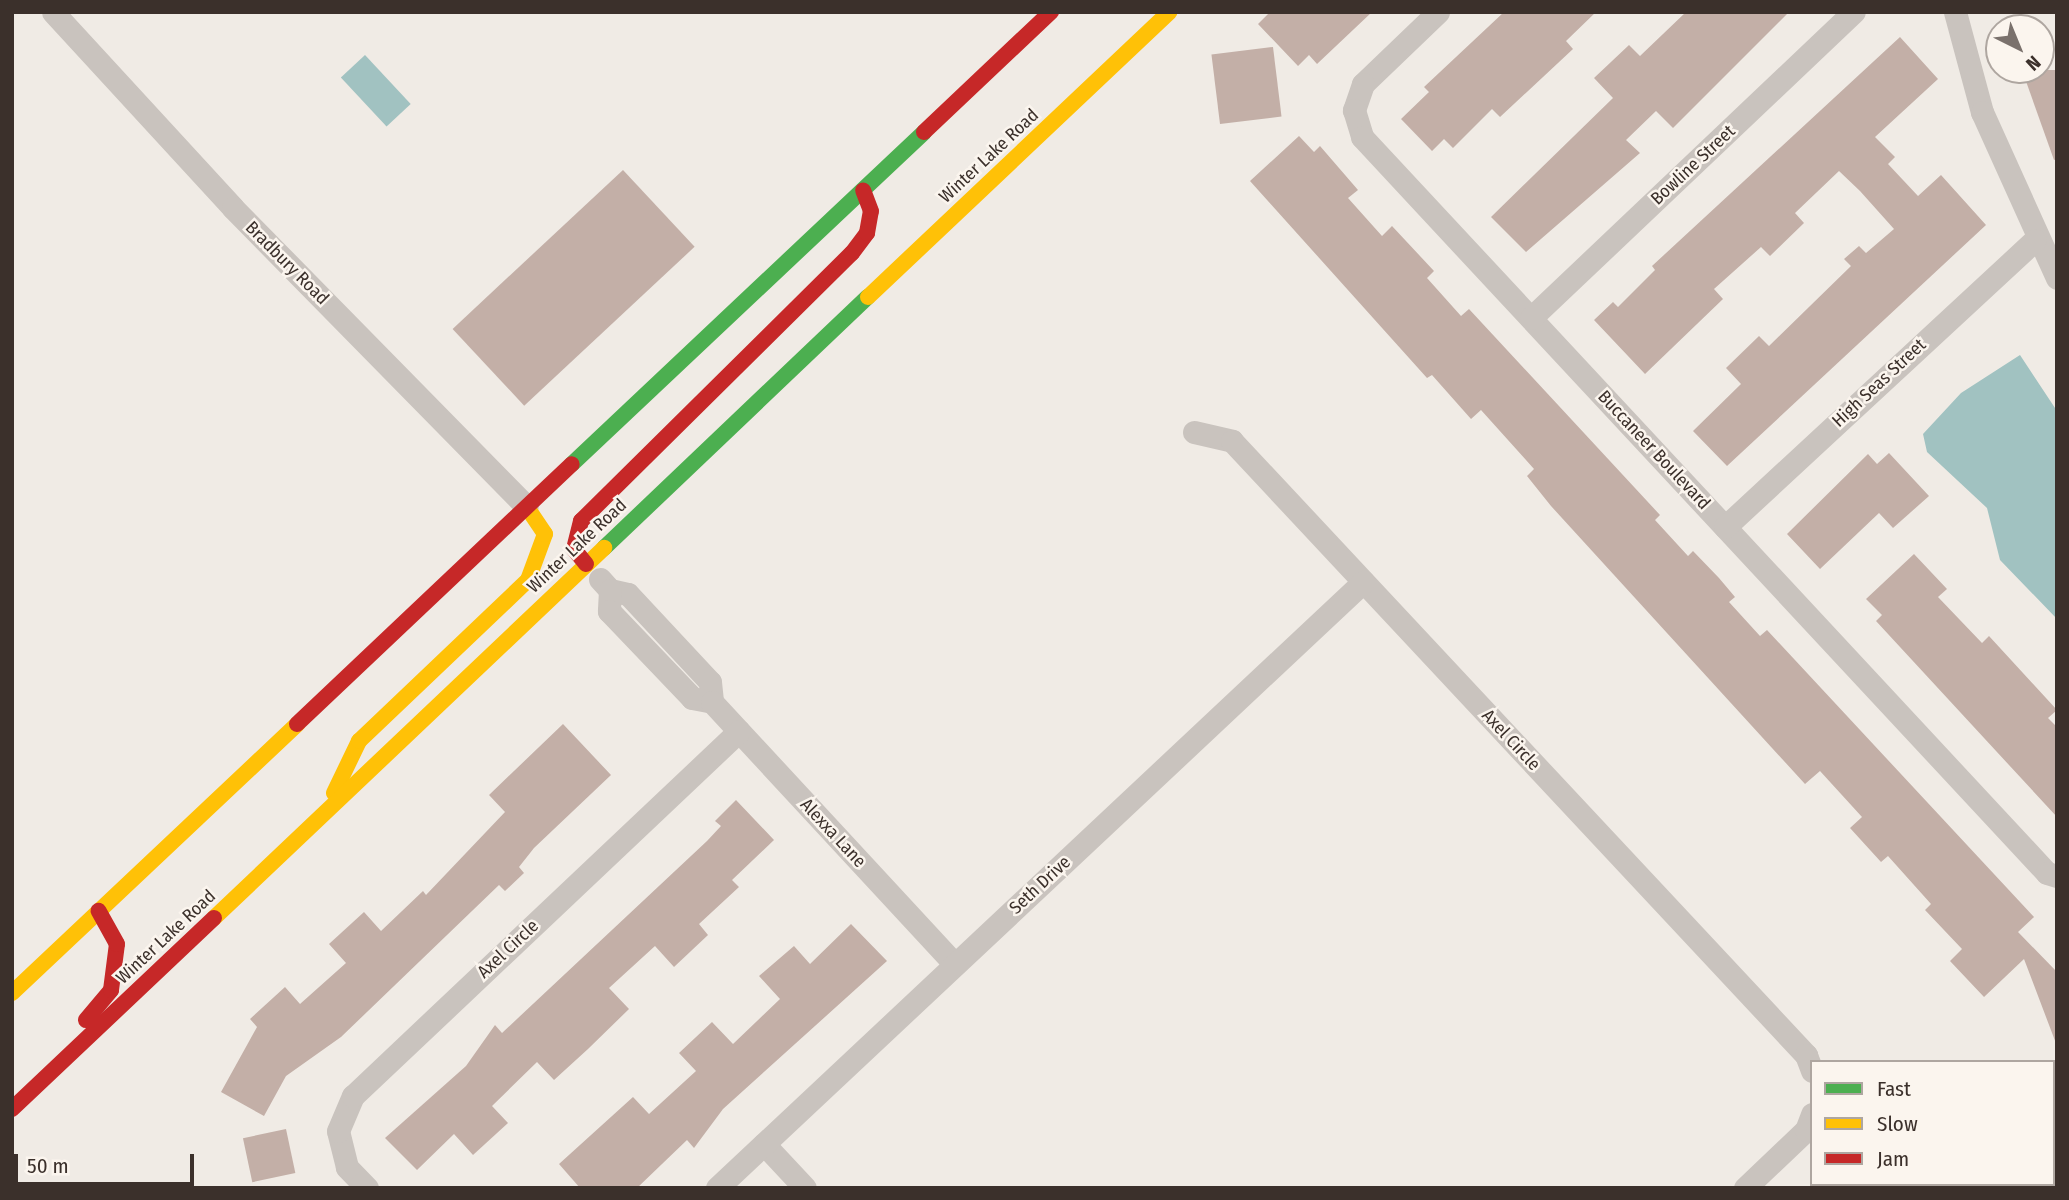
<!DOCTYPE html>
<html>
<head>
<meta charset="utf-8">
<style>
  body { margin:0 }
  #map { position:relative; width:2069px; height:1200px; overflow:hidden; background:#f0ebe5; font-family:"Fira Sans Condensed",sans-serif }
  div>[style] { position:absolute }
  .water>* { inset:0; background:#a1c2c1; transform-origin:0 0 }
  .building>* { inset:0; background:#c3afa7; transform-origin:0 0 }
  .street>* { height:23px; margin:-11.5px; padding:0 11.5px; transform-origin:11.5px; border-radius:11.5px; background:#c9c3be }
  .fast>* { height:16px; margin:-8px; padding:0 8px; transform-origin:8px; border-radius:8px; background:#4caf50 }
  .slow>* { height:16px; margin:-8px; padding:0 8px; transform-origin:8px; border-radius:8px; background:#ffc107 }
  .jam>* { height:16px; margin:-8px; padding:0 8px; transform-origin:8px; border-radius:8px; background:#c62828 }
  span { translate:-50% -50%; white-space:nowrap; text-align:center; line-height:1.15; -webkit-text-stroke:5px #fbf5ee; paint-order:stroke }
  .street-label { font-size:18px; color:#3b302b }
  .frame { position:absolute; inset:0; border:14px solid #3b302b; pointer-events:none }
  .legend { position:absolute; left:1810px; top:1060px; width:245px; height:126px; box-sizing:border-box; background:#fbf5ee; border:2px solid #aea6a0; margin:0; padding:9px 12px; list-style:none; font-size:21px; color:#3b302b }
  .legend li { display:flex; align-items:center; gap:14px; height:35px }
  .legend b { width:35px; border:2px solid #aea6a0 }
  .north { position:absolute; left:1985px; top:14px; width:70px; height:70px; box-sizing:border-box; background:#fbf5ee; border:2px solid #aea6a0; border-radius:50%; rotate:137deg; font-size:19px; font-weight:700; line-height:28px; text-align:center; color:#3b302b }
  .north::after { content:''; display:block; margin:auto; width:24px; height:32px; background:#7a716c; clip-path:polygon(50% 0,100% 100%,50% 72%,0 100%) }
  .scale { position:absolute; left:14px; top:1154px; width:180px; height:32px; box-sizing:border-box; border:4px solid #3b302b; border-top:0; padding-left:9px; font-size:21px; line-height:24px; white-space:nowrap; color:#3b302b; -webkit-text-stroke:5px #fbf5ee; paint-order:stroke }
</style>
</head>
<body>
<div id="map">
  <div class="water">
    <div style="left:365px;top:55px;width:67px;height:33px;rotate:47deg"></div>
    <div style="clip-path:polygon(2020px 355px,2057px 411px,2057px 619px,2000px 560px,1987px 508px,1927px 452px,1923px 434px,1961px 393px)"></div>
  </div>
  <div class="building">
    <div style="clip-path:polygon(1270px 12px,1372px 12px,1317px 64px,1309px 55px,1298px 66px,1258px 24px)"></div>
    <div style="clip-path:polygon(1504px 12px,1596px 12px,1566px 41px,1573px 49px,1500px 117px,1492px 109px,1453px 148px,1444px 139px,1432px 151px,1401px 119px,1429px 92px,1424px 87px)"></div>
    <div style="clip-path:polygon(1686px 12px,1789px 12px,1673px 128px,1656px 111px,1626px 140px,1640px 153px,1526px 252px,1491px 217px,1613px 98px,1594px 78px,1629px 45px,1640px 56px)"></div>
    <div style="clip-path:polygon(1900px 37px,1938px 79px,1875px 137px,1895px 157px,1888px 164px,1918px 196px,1941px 175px,1986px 225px,1727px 466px,1693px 431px,1741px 384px,1726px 368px,1759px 336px,1769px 346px,1851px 266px,1844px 259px,1859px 246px,1866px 253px,1894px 229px,1860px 191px,1839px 171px,1795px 213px,1804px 223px,1770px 256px,1761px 247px,1714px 289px,1723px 299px,1645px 374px,1594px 320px,1613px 302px,1618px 307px,1655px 270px,1652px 266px)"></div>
    <div style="left:1273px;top:47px;width:70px;height:62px;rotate:83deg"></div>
    <div style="clip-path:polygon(2022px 70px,2057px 70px,2057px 159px,2054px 160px)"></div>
    <div style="clip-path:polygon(1299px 136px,1314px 152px,1320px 146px,1358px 190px,1348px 198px,1382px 236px,1392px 226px,1434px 271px,1427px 278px,1461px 316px,1469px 309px,1660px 515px,1655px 520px,1688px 556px,1693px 551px,1719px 578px,1735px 597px,1729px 602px,1760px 636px,1767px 630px,2034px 917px,2018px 932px,2057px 972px,2057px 1046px,2024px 959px,1984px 997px,1950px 961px,1962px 949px,1925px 910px,1931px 904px,1888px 856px,1881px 862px,1850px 828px,1862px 817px,1820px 771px,1805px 784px,1551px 506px,1527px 476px,1534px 469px,1481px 410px,1471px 419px,1432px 375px,1427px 378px,1250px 181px)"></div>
    <div style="left:623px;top:170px;width:105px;height:233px;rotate:47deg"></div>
    <div style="clip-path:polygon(1889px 453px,1929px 496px,1893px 528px,1879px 513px,1820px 569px,1787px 534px,1868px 454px,1877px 464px)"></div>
    <div style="clip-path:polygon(1914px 554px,1947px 589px,1938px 597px,1982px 643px,1989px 636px,2057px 710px,2048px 718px,2057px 727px,2057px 817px,1876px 621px,1882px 615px,1866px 599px)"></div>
    <div style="clip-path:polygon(563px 724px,611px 775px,534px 848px,519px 867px,524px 873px,505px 891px,499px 885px,341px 1037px,286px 1076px,264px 1116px,221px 1092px,257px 1027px,250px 1019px,285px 987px,300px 1004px,346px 963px,329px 944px,364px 912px,381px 931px,423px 891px,426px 895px,505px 812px,489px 795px)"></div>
    <div style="clip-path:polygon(736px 800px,774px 840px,732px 880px,739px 887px,699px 924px,708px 935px,674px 967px,655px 946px,609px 988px,629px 1009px,588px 1049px,554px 1080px,537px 1062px,492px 1106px,508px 1123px,473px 1155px,454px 1134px,417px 1170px,385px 1138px,466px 1066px,495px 1025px,502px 1033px,707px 841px,721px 826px,715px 821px)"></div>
    <div style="clip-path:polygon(851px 924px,887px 961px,723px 1109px,694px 1148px,687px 1140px,637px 1188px,580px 1188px,559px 1164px,633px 1097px,649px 1114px,696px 1071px,679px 1053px,712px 1022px,733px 1044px,780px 999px,759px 976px,794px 946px,810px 964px)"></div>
    <div style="left:286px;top:1129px;width:45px;height:44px;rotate:78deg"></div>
  </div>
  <div class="street">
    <div style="left:53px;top:12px;width:266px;rotate:47.4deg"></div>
    <div style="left:233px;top:208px;width:419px;rotate:45.5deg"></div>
    <div style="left:1438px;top:12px;width:104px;rotate:136.2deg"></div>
    <div style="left:1363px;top:84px;width:28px;rotate:109deg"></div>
    <div style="left:1354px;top:110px;width:28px;rotate:73deg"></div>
    <div style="left:1362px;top:137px;width:1005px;rotate:47.06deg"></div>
    <div style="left:2047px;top:873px;width:10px;rotate:17deg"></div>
    <div style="left:1955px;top:12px;width:104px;rotate:74.9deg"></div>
    <div style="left:1982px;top:112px;width:182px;rotate:65.7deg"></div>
    <div style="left:1531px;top:318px;width:445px;rotate:-43.5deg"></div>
    <div style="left:1194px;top:432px;width:39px;rotate:13deg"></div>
    <div style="left:1232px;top:441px;width:841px;rotate:46.93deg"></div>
    <div style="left:1806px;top:1055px;width:17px;rotate:69deg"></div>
    <div style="left:1725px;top:527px;width:422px;rotate:-42.8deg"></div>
    <div style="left:600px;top:579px;width:15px;rotate:48deg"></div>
    <div style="left:610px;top:590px;width:18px;rotate:13deg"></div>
    <div style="left:628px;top:594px;width:120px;rotate:47deg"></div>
    <div style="left:710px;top:682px;width:20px;rotate:84deg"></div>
    <div style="left:610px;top:590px;width:21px;rotate:93deg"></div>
    <div style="left:609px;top:611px;width:120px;rotate:46.3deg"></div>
    <div style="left:692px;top:698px;width:20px;rotate:11deg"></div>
    <div style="left:712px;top:702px;width:357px;rotate:47.2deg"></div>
    <div style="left:764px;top:1144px;width:60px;rotate:47deg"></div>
    <div style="left:367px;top:1188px;width:29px;rotate:-134deg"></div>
    <div style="left:347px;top:1167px;width:37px;rotate:-104deg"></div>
    <div style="left:338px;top:1131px;width:38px;rotate:-67deg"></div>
    <div style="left:353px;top:1096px;width:531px;rotate:-43.4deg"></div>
    <div style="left:717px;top:1188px;width:886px;rotate:-43.17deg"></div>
    <div style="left:1745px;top:1188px;width:84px;rotate:-43.6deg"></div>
    <div style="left:1806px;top:1130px;width:17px;rotate:-69deg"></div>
  </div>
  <div class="fast">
    <div style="left:572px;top:464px;width:484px;rotate:-43.3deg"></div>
    <div style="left:604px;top:548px;width:364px;rotate:-43.6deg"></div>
  </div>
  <div class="slow">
    <div style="left:868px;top:297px;width:415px;rotate:-43.4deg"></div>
    <div style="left:334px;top:793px;width:58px;rotate:-64.3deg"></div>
    <div style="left:359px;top:741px;width:233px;rotate:-43.6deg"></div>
    <div style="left:528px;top:580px;width:49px;rotate:-69.7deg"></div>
    <div style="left:545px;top:534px;width:32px;rotate:-124deg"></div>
    <div style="left:214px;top:918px;width:538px;rotate:-43.49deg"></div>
    <div style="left:12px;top:993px;width:392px;rotate:-43.3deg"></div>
  </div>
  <div class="jam">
    <div style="left:924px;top:132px;width:175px;rotate:-43.4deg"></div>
    <div style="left:586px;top:564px;width:19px;rotate:-129deg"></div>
    <div style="left:574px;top:549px;width:29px;rotate:-76deg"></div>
    <div style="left:581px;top:521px;width:381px;rotate:-44.7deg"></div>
    <div style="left:852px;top:253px;width:25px;rotate:-53deg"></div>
    <div style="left:867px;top:233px;width:22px;rotate:-80deg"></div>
    <div style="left:871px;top:211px;width:22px;rotate:-111deg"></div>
    <div style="left:297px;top:724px;width:378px;rotate:-43.4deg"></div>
    <div style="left:86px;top:1020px;width:39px;rotate:-50deg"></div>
    <div style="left:111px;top:990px;width:46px;rotate:-82.6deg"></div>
    <div style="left:117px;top:944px;width:38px;rotate:-119deg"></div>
    <div style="left:12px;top:1109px;width:278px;rotate:-43.4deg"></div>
  </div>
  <div class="street-label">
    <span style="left:989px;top:156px;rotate:-43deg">Winter Lake Road</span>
    <span style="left:1693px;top:165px;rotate:-43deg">Bowline Street</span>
    <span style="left:287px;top:263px;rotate:45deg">Bradbury Road</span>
    <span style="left:1879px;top:383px;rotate:-43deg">High Seas Street</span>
    <span style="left:1654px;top:450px;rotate:47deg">Buccaneer Boulevard</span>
    <span style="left:577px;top:546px;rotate:-43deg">Winter Lake Road</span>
    <span style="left:1511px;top:740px;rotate:47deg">Axel Circle</span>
    <span style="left:833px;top:833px;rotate:47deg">Alexxa Lane</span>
    <span style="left:1040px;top:885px;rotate:-43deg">Seth Drive</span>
    <span style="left:166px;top:937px;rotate:-43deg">Winter Lake Road</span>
    <span style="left:508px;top:949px;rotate:-43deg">Axel Circle</span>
  </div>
  <div class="frame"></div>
  <ul class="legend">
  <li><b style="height:9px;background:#4caf50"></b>Fast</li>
  <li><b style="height:9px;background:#ffc107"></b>Slow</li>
  <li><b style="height:9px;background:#c62828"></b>Jam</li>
  </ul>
  <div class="north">N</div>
  <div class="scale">50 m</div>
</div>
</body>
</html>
